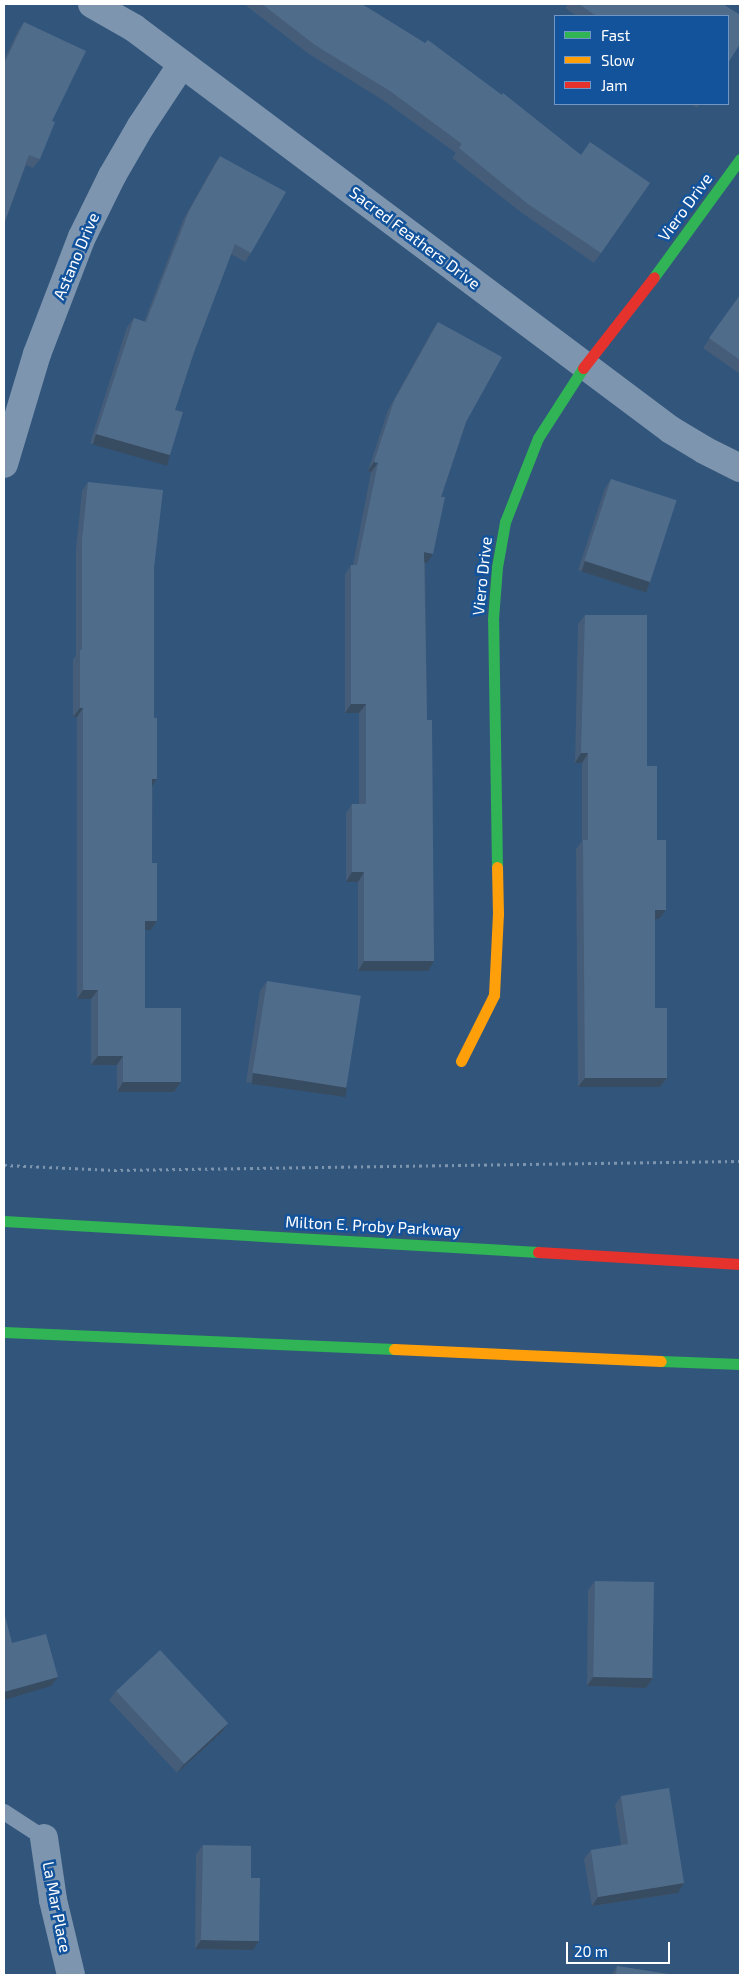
<!DOCTYPE html>
<html>
<head>
<meta charset="utf-8">
<style>
  body { margin:0 }
  #map { position:relative; width:744px; height:1979px; overflow:hidden; background:#32557c; font-family:"Exo 2",sans-serif }
  div>[style] { position:absolute }
  .path>* { height:3px; margin-top:-1.5px; transform-origin:0; background:repeating-linear-gradient(90deg,#7d95ae 0 2.5px,transparent 0 6.5px) }
  .lane>* { height:16px; margin:-8px; padding:0 8px; transform-origin:8px; border-radius:8px; background:#7d95ae }
  .street>* { height:28px; margin:-14px; padding:0 14px; transform-origin:14px; border-radius:14px; background:#7d95ae }
  .fast>* { height:11px; margin:-5.5px; padding:0 5.5px; transform-origin:5.5px; border-radius:5.5px; background:#30b455 }
  .slow>* { height:11px; margin:-5.5px; padding:0 5.5px; transform-origin:5.5px; border-radius:5.5px; background:#ff9f0a }
  .jam>* { height:11px; margin:-5.5px; padding:0 5.5px; transform-origin:5.5px; border-radius:5.5px; background:#e5322d }
  .wall>* { inset:0; background:#455d78 }
  .shaded-wall>* { inset:0; background:#384c61; transform-origin:0 0 }
  .building>* { inset:0; background:#506c8b; transform-origin:0 0 }
  span { translate:-50% -50%; white-space:nowrap; text-align:center; line-height:1.15; -webkit-text-stroke:5px #13539c; paint-order:stroke }
  .street-label { font-size:16px; color:#fff }
  .frame { position:absolute; inset:0; border:5px solid #fff; pointer-events:none }
  .legend { position:absolute; left:554px; top:15px; width:175px; height:90px; box-sizing:border-box; background:#13539c; border:1px solid #7198c4; margin:0; padding:6px 9px; list-style:none; font-size:15px; color:#fff }
  .legend li { display:flex; align-items:center; gap:10px; height:25px }
  .legend b { width:25px; border:1px solid #7198c4 }
  .scale { position:absolute; left:566px; top:1942px; width:104px; height:22px; box-sizing:border-box; border:2px solid #fff; border-top:0; padding-left:6px; font-size:15px; line-height:18px; white-space:nowrap; color:#fff; -webkit-text-stroke:4px #13539c; paint-order:stroke }
</style>
</head>
<body>
<div id="map">
  <div class="path">
    <div style="left:4px;top:1165px;width:110px;rotate:2.6deg"></div>
    <div style="left:114px;top:1170px;width:626px;rotate:-0.82deg"></div>
  </div>
  <div class="lane">
    <div style="left:4px;top:1812px;width:48px;rotate:33deg"></div>
  </div>
  <div class="street">
    <div style="left:92px;top:4px;width:48px;rotate:29.7deg"></div>
    <div style="left:134px;top:28px;width:671px;rotate:36.82deg"></div>
    <div style="left:671px;top:430px;width:39px;rotate:31deg"></div>
    <div style="left:704px;top:450px;width:40px;rotate:26.6deg"></div>
    <div style="left:4px;top:464px;width:115px;rotate:-73.3deg"></div>
    <div style="left:37px;top:354px;width:125px;rotate:-69deg"></div>
    <div style="left:82px;top:237px;width:68px;rotate:-63.8deg"></div>
    <div style="left:112px;top:176px;width:58px;rotate:-59.9deg"></div>
    <div style="left:141px;top:126px;width:74px;rotate:-56.5deg"></div>
    <div style="left:44px;top:1838px;width:63px;rotate:81.7deg"></div>
    <div style="left:53px;top:1900px;width:77px;rotate:76.5deg"></div>
  </div>
  <div class="fast">
    <div style="left:654px;top:277px;width:146px;rotate:-53.9deg"></div>
    <div style="left:497px;top:867px;width:248px;rotate:-90.9deg"></div>
    <div style="left:493px;top:619px;width:52px;rotate:-85.6deg"></div>
    <div style="left:497px;top:567px;width:46px;rotate:-79.9deg"></div>
    <div style="left:505px;top:522px;width:90px;rotate:-68.6deg"></div>
    <div style="left:538px;top:438px;width:83px;rotate:-57.3deg"></div>
    <div style="left:4px;top:1221px;width:535px;rotate:3.32deg"></div>
    <div style="left:4px;top:1332px;width:390px;rotate:2.5deg"></div>
    <div style="left:661px;top:1361px;width:79px;rotate:2.2deg"></div>
  </div>
  <div class="slow">
    <div style="left:461px;top:1061px;width:74px;rotate:-63.4deg"></div>
    <div style="left:494px;top:995px;width:81px;rotate:-87.2deg"></div>
    <div style="left:498px;top:914px;width:47px;rotate:-91.2deg"></div>
    <div style="left:394px;top:1349px;width:267px;rotate:2.6deg"></div>
  </div>
  <div class="jam">
    <div style="left:583px;top:368px;width:115px;rotate:-52deg"></div>
    <div style="left:538px;top:1252px;width:202px;rotate:3.4deg"></div>
  </div>
  <div class="wall">
    <div style="clip-path:polygon(244px 4px,362px 4px,581px 155px,650px 183px,594px 263px,522px 213px,452px 158px,456px 153px,384px 101px,309px 54px)"></div>
    <div style="clip-path:polygon(568px 4px,723px 4px,728px 16px,577px 16px,565px 8px)"></div>
    <div style="clip-path:polygon(24px 22px,52px 121px,40px 159px,33px 168px,26px 165px,4px 224px,4px 60px,18px 31px)"></div>
    <div style="clip-path:polygon(691px 104px,700px 104px,697px 108px)"></div>
    <div style="clip-path:polygon(220px 156px,251px 253px,245px 262px,231px 254px,194px 352px,175px 410px,170px 455px,163px 464px,90px 443px,127px 327px,134px 318px,144px 322px,183px 220px,214px 165px)"></div>
    <div style="clip-path:polygon(740px 295px,740px 374px,703px 348px)"></div>
    <div style="clip-path:polygon(438px 322px,466px 422px,441px 497px,427px 563px,425px 562px,427px 720px,434px 961px,428px 971px,358px 971px,358px 882px,346px 882px,346px 813px,352px 804px,359px 804px,359px 713px,345px 713px,345px 574px,351px 565px,353px 565px,371px 472px,368px 471px,388px 410px,432px 331px)"></div>
    <div style="clip-path:polygon(611px 479px,650px 582px,644px 591px,578px 570px,605px 488px)"></div>
    <div style="clip-path:polygon(88px 482px,154px 568px,152px 863px,157px 921px,151px 930px,145px 930px,145px 1008px,181px 1082px,174px 1092px,117px 1092px,117px 1065px,91px 1065px,91px 999px,77px 999px,77px 717px,73px 717px,73px 659px,76px 656px,76px 549px,82px 491px)"></div>
    <div style="clip-path:polygon(585px 615px,647px 766px,666px 910px,659px 919px,655px 919px,655px 1008px,667px 1078px,660px 1087px,578px 1087px,576px 849px,582px 841px,582px 763px,575px 763px,578px 624px)"></div>
    <div style="clip-path:polygon(267px 981px,340px 1096px,246px 1082px,260px 991px)"></div>
    <div style="clip-path:polygon(595px 1581px,653px 1678px,646px 1688px,587px 1686px,588px 1590px)"></div>
    <div style="clip-path:polygon(116px 1691px,228px 1723px,222px 1732px,177px 1773px,109px 1700px)"></div>
    <div style="clip-path:polygon(621px 1796px,684px 1883px,678px 1893px,592px 1906px,584px 1859px,591px 1850px,621px 1845px,615px 1805px)"></div>
    <div style="clip-path:polygon(203px 1845px,251px 1878px,253px 1950px,195px 1949px,196px 1854px)"></div>
    <div style="clip-path:polygon(617px 1966px,675px 1975px,611px 1975px)"></div>
  </div>
  <div class="shaded-wall">
    <div style="left:96px;top:434px;width:77px;height:11px;rotate:16deg"></div>
    <div style="clip-path:polygon(374px 462px,378px 463px,371px 472px,368px 471px)"></div>
    <div style="clip-path:polygon(424px 552px,433px 554px,427px 563px,418px 561px)"></div>
    <div style="left:585px;top:561px;width:68px;height:11px;rotate:18deg"></div>
    <div style="clip-path:polygon(351px 704px,366px 704px,359px 713px,345px 713px)"></div>
    <div style="clip-path:polygon(80px 708px,83px 708px,77px 717px,73px 717px)"></div>
    <div style="clip-path:polygon(581px 753px,588px 753px,582px 763px,575px 763px)"></div>
    <div style="clip-path:polygon(152px 779px,157px 779px,151px 788px)"></div>
    <div style="clip-path:polygon(352px 872px,364px 872px,358px 882px,346px 882px)"></div>
    <div style="clip-path:polygon(655px 910px,666px 910px,659px 919px,649px 919px)"></div>
    <div style="clip-path:polygon(145px 921px,157px 921px,151px 930px,138px 930px)"></div>
    <div style="clip-path:polygon(364px 961px,434px 961px,428px 971px,358px 971px)"></div>
    <div style="clip-path:polygon(83px 990px,98px 990px,91px 999px,77px 999px)"></div>
    <div style="clip-path:polygon(98px 1056px,123px 1056px,117px 1065px,91px 1065px)"></div>
    <div style="left:253px;top:1073px;width:95px;height:11px;rotate:8deg"></div>
    <div style="clip-path:polygon(585px 1078px,667px 1078px,660px 1087px,578px 1087px)"></div>
    <div style="clip-path:polygon(123px 1082px,181px 1082px,174px 1092px,117px 1092px)"></div>
    <div style="clip-path:polygon(58px 1677px,51px 1686px,4px 1700px,4px 1692px)"></div>
    <div style="clip-path:polygon(593px 1677px,653px 1678px,646px 1688px,587px 1686px)"></div>
    <div style="clip-path:polygon(228px 1723px,222px 1732px,177px 1773px,184px 1764px)"></div>
    <div style="clip-path:polygon(684px 1883px,678px 1893px,592px 1906px,598px 1897px)"></div>
    <div style="clip-path:polygon(201px 1940px,259px 1941px,253px 1950px,195px 1949px)"></div>
  </div>
  <div class="building">
    <div style="clip-path:polygon(262px 4px,362px 4px,425px 43px,428px 40px,502px 95px,503px 93px,581px 155px,590px 142px,650px 183px,601px 253px,528px 204px,459px 148px,462px 144px,390px 91px,315px 45px)"></div>
    <div style="clip-path:polygon(579px 4px,723px 4px,740px 15px,740px 44px,728px 63px,728px 16px,596px 16px)"></div>
    <div style="clip-path:polygon(24px 22px,86px 51px,52px 121px,55px 122px,40px 159px,29px 155px,4px 224px,4px 64px)"></div>
    <div style="clip-path:polygon(220px 156px,286px 192px,251px 253px,235px 244px,194px 352px,175px 410px,183px 412px,170px 455px,96px 434px,134px 318px,146px 322px,189px 211px)"></div>
    <div style="clip-path:polygon(740px 295px,740px 360px,709px 338px)"></div>
    <div style="clip-path:polygon(438px 322px,502px 357px,466px 422px,441px 497px,445px 497px,433px 554px,424px 552px,427px 720px,432px 720px,434px 961px,364px 961px,364px 872px,352px 872px,352px 804px,366px 804px,366px 704px,351px 704px,351px 565px,357px 565px,378px 463px,374px 462px,394px 401px)"></div>
    <div style="left:611px;top:479px;width:69px;height:86px;rotate:18deg"></div>
    <div style="clip-path:polygon(88px 482px,163px 490px,154px 568px,154px 718px,157px 718px,157px 779px,152px 779px,152px 863px,157px 863px,157px 921px,145px 921px,145px 1008px,181px 1008px,181px 1082px,123px 1082px,123px 1056px,98px 1056px,98px 990px,83px 990px,83px 708px,80px 708px,80px 650px,82px 650px,82px 540px)"></div>
    <div style="clip-path:polygon(585px 615px,647px 615px,647px 766px,657px 766px,657px 840px,666px 840px,666px 910px,655px 910px,655px 1008px,667px 1008px,667px 1078px,585px 1078px,583px 840px,588px 840px,588px 753px,581px 753px)"></div>
    <div style="left:267px;top:981px;width:95px;height:93px;rotate:9deg"></div>
    <div style="left:595px;top:1581px;width:59px;height:96px;rotate:1deg"></div>
    <div style="clip-path:polygon(4px 1612px,12px 1643px,46px 1634px,58px 1677px,4px 1692px)"></div>
    <div style="left:160px;top:1650px;width:100px;height:60px;rotate:47deg"></div>
    <div style="clip-path:polygon(669px 1788px,684px 1883px,598px 1897px,591px 1850px,628px 1844px,621px 1796px)"></div>
    <div style="clip-path:polygon(203px 1845px,251px 1846px,251px 1878px,260px 1878px,259px 1941px,201px 1940px)"></div>
    <div style="clip-path:polygon(617px 1966px,675px 1975px,616px 1975px)"></div>
  </div>
  <div class="street-label">
    <span style="left:685px;top:207px;rotate:-54deg">Viero Drive</span>
    <span style="left:415px;top:238px;rotate:37deg">Sacred Feathers Drive</span>
    <span style="left:76px;top:256px;rotate:-67deg">Astano Drive</span>
    <span style="left:482px;top:576px;rotate:-84deg">Viero Drive</span>
    <span style="left:373px;top:1226px;rotate:3deg">Milton E. Proby Parkway</span>
    <span style="left:57px;top:1907px;rotate:79deg">La Mar Place</span>
  </div>
  <div class="frame"></div>
  <ul class="legend">
  <li><b style="height:6px;background:#30b455"></b>Fast</li>
  <li><b style="height:6px;background:#ff9f0a"></b>Slow</li>
  <li><b style="height:6px;background:#e5322d"></b>Jam</li>
  </ul>
  <div class="scale">20 m</div>
</div>
</body>
</html>
